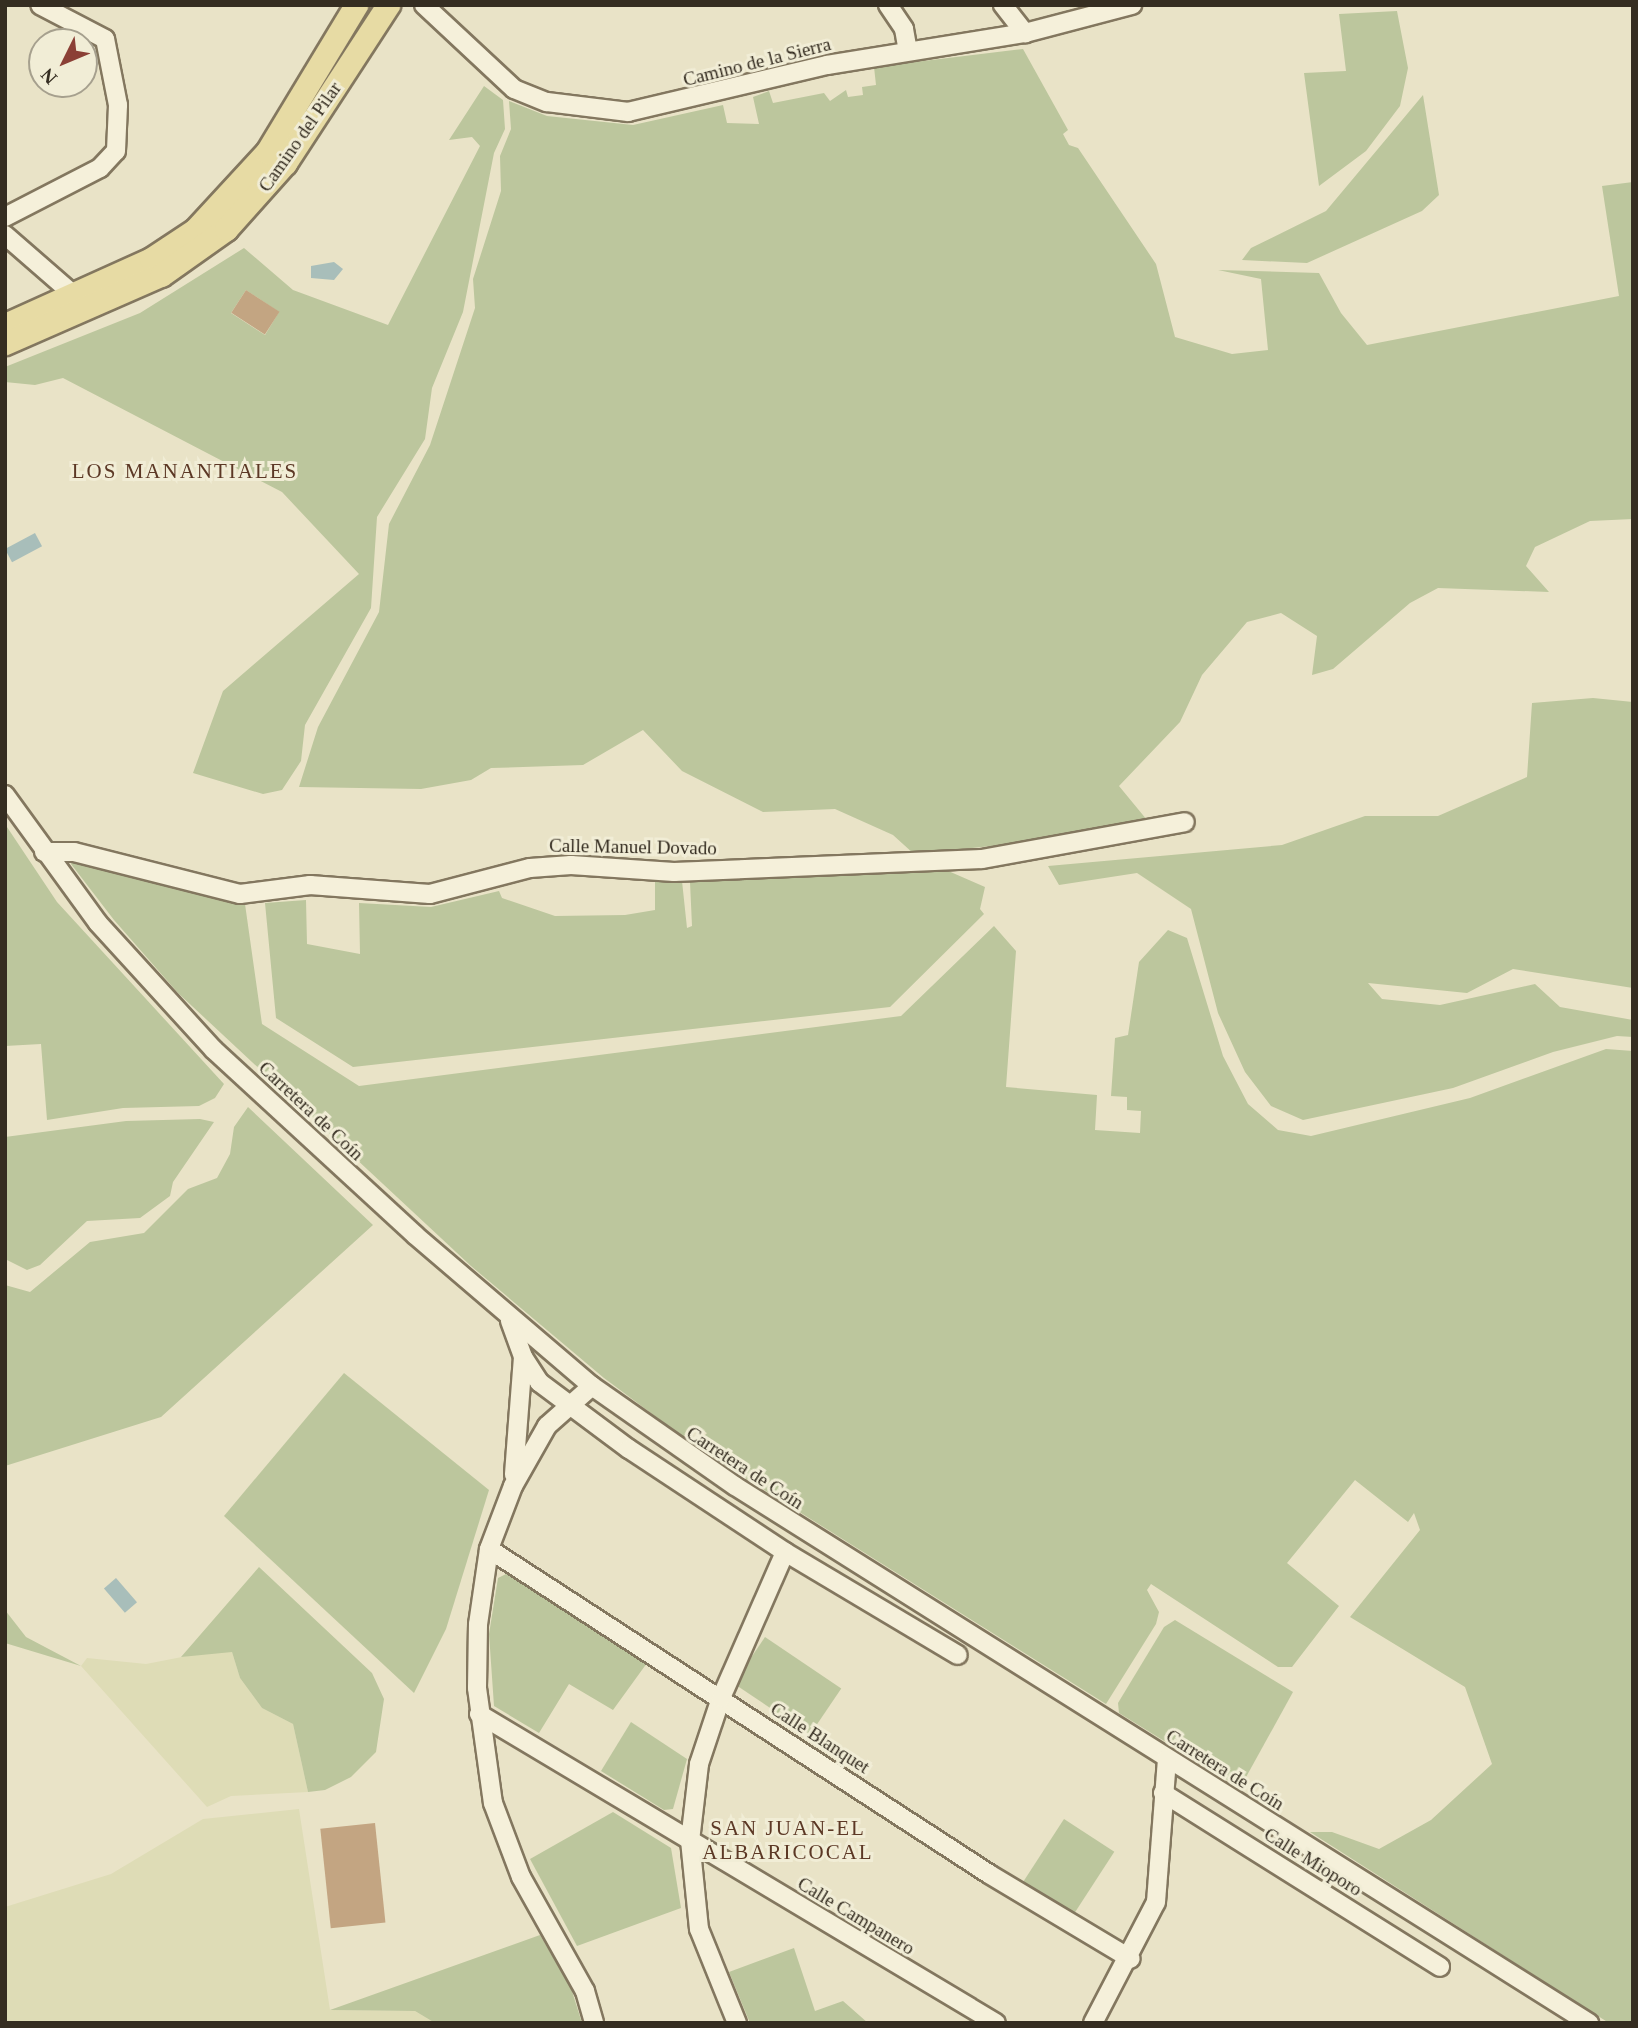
<!DOCTYPE html>
<html>
<head>
<meta charset="utf-8">
<style>
  body { margin:0 }
  #map { position:relative; width:1638px; height:2028px; overflow:hidden; background:#e9e3c7; font-family:Georgia,serif }
  div>[style] { position:absolute }
  .farmland>* { inset:0; background:#dedcb6 }
  .green>* { inset:0; background:#bcc69d; transform-origin:0 0 }
  .water>* { inset:0; background:#a8beba; transform-origin:0 0 }
  .building>* { inset:0; background:#c3a582; transform-origin:0 0 }
  .roads { filter:drop-shadow(2px 0 #83775f) drop-shadow(-2px 0 #83775f) drop-shadow(0 2px #83775f) drop-shadow(0 -2px #83775f) }
  .minor>* { height:18px; margin:-9px; padding:0 9px; transform-origin:9px; border-radius:9px; background:#f5f0da }
  .major>* { height:23px; margin:-11.5px; padding:0 11.5px; transform-origin:11.5px; border-radius:11.5px; background:#e7dba4 }
  span { translate:-50% -50%; white-space:nowrap; text-align:center; line-height:1.15; -webkit-text-stroke:6px #f1edd6; paint-order:stroke }
  .street-label { font-size:19px; color:#352d21 }
  .neighbourhood-label { font-size:21px; color:#5c3825; letter-spacing:2px }
  .frame { position:absolute; inset:0; border:7px solid #352d21; pointer-events:none }
  .north { position:absolute; left:28px; top:28px; width:70px; height:70px; box-sizing:border-box; background:#f1edd6; border:2px solid #a6a08e; border-radius:50%; rotate:227deg; font-size:19px; font-weight:700; line-height:28px; text-align:center; color:#352d21 }
  .north::after { content:''; display:block; margin:auto; width:24px; height:32px; background:#8b4036; clip-path:polygon(50% 0,100% 100%,50% 72%,0 100%) }
</style>
</head>
<body>
<div id="map">
  <div class="farmland">
    <div style="clip-path:polygon(223px 1649px,232px 1652px,240px 1678px,262px 1708px,293px 1724px,308px 1792px,231px 1796px,207px 1807px,81px 1666px,87px 1658px,146px 1664px)"></div>
    <div style="clip-path:polygon(299px 1809px,330px 2010px,415px 2011px,435px 2023px,5px 2023px,5px 1907px,111px 1874px,203px 1819px)"></div>
  </div>
  <div class="green">
    <div style="clip-path:polygon(1397px 11px,1408px 68px,1400px 106px,1366px 151px,1319px 186px,1304px 73px,1346px 71px,1339px 14px)"></div>
    <div style="clip-path:polygon(1023px 49px,1068px 130px,1063px 134px,1069px 145px,1078px 148px,1156px 264px,1175px 337px,1232px 354px,1268px 350px,1261px 279px,1218px 270px,1319px 273px,1341px 313px,1367px 345px,1619px 296px,1602px 186px,1633px 182px,1633px 519px,1590px 521px,1535px 547px,1526px 566px,1549px 592px,1438px 588px,1410px 603px,1333px 669px,1312px 675px,1317px 636px,1281px 613px,1247px 622px,1202px 675px,1180px 722px,1119px 786px,1147px 820px,1031px 842px,914px 854px,893px 835px,835px 809px,763px 812px,682px 771px,643px 730px,583px 765px,491px 768px,471px 780px,421px 789px,299px 787px,318px 727px,379px 612px,389px 524px,430px 445px,475px 308px,473px 279px,501px 191px,500px 156px,511px 129px,509px 101px,547px 116px,633px 125px,723px 105px,727px 123px,759px 124px,753px 97px,769px 91px,773px 103px,824px 93px,830px 101px,846px 90px,848px 97px,863px 95px,862px 87px,876px 85px,874px 67px)"></div>
    <div style="clip-path:polygon(evenodd,484px 86px,503px 100px,505px 129px,494px 153px,463px 312px,432px 388px,425px 439px,377px 517px,371px 608px,305px 725px,301px 761px,282px 790px,263px 794px,193px 773px,223px 691px,359px 574px,282px 492px,63px 378px,35px 385px,5px 382px,5px 367px,140px 313px,244px 248px,293px 290px,388px 325px,480px 146px,472px 137px,449px 140px,484px 86px,246px 290px,279px 312px,265px 335px,231px 313px,246px 290px)"></div>
    <div style="clip-path:polygon(1423px 95px,1439px 195px,1422px 211px,1307px 263px,1242px 260px,1251px 248px,1326px 211px)"></div>
    <div style="clip-path:polygon(1593px 698px,1633px 702px,1633px 988px,1513px 969px,1467px 993px,1368px 983px,1382px 999px,1440px 1005px,1535px 984px,1560px 1007px,1633px 1020px,1633px 1037px,1617px 1036px,1553px 1052px,1453px 1088px,1303px 1120px,1271px 1106px,1245px 1072px,1218px 1013px,1191px 909px,1137px 873px,1059px 885px,1048px 866px,1282px 845px,1365px 816px,1438px 816px,1527px 777px,1532px 703px)"></div>
    <div style="clip-path:polygon(5px 824px,57px 902px,224px 1084px,215px 1098px,199px 1106px,123px 1108px,47px 1120px,41px 1044px,5px 1046px)"></div>
    <div style="clip-path:polygon(73px 858px,245px 904px,262px 1024px,359px 1086px,901px 1016px,994px 926px,1016px 951px,1006px 1087px,1097px 1095px,1095px 1130px,1140px 1133px,1141px 1111px,1127px 1110px,1127px 1097px,1111px 1096px,1115px 1038px,1128px 1035px,1139px 962px,1168px 930px,1187px 938px,1223px 1056px,1248px 1104px,1278px 1130px,1311px 1136px,1470px 1098px,1606px 1049px,1633px 1051px,1633px 2023px,1609px 2023px,1310px 1832px,1332px 1832px,1379px 1849px,1431px 1820px,1492px 1764px,1465px 1687px,1350px 1617px,1420px 1530px,1414px 1513px,1408px 1522px,1355px 1480px,1287px 1563px,1339px 1606px,1292px 1667px,1278px 1667px,1151px 1584px,1147px 1590px,1159px 1612px,1156px 1624px,1106px 1704px,694px 1446px,707px 1433px,694px 1426px,683px 1437px,604px 1378px,471px 1266px,178px 993px,114px 920px,71px 864px)"></div>
    <div style="clip-path:polygon(946px 870px,985px 887px,980px 909px,984px 914px,890px 1007px,353px 1067px,276px 1018px,265px 903px,306px 900px,307px 944px,360px 954px,359px 903px,431px 907px,499px 891px,502px 898px,555px 916px,625px 915px,655px 910px,655px 880px,682px 881px,687px 928px,692px 926px,690px 882px)"></div>
    <div style="clip-path:polygon(248px 1107px,373px 1225px,161px 1417px,5px 1466px,5px 1285px,30px 1292px,90px 1242px,144px 1233px,188px 1189px,217px 1178px,230px 1154px,234px 1127px)"></div>
    <div style="clip-path:polygon(200px 1119px,214px 1122px,173px 1182px,170px 1196px,140px 1218px,87px 1221px,40px 1265px,27px 1270px,5px 1259px,5px 1137px,126px 1121px)"></div>
    <div style="clip-path:polygon(344px 1373px,489px 1490px,446px 1629px,414px 1693px,224px 1516px)"></div>
    <div style="clip-path:polygon(259px 1567px,372px 1673px,384px 1699px,376px 1752px,351px 1777px,325px 1790px,308px 1792px,293px 1724px,262px 1708px,240px 1678px,232px 1652px,181px 1657px)"></div>
    <div style="clip-path:polygon(508px 1573px,647px 1663px,613px 1710px,569px 1684px,539px 1733px,494px 1706px,489px 1634px,498px 1578px)"></div>
    <div style="clip-path:polygon(5px 1610px,26px 1637px,81px 1666px,5px 1643px)"></div>
    <div style="clip-path:polygon(1175px 1620px,1293px 1692px,1240px 1788px,1119px 1713px,1118px 1703px,1164px 1627px)"></div>
    <div style="left:765px;top:1637px;width:92px;height:56px;rotate:34deg"></div>
    <div style="clip-path:polygon(631px 1722px,687px 1759px,673px 1809px,664px 1810px,601px 1771px)"></div>
    <div style="clip-path:polygon(613px 1812px,671px 1848px,681px 1908px,577px 1946px,530px 1859px)"></div>
    <div style="left:1064px;top:1819px;width:60px;height:79px;rotate:33deg"></div>
    <div style="clip-path:polygon(540px 1935px,571px 1988px,582px 2023px,435px 2023px,415px 2011px,330px 2010px)"></div>
    <div style="clip-path:polygon(794px 1948px,815px 2011px,843px 2001px,868px 2023px,750px 2023px,729px 1972px)"></div>
  </div>
  <div class="water">
    <div style="clip-path:polygon(334px 262px,343px 269px,334px 280px,311px 278px,311px 266px)"></div>
    <div style="left:35px;top:533px;width:15px;height:34px;rotate:62deg"></div>
    <div style="left:116px;top:1578px;width:32px;height:16px;rotate:49deg"></div>
  </div>
  <div class="building">
    <div style="left:246px;top:290px;width:40px;height:27px;rotate:33deg"></div>
    <div style="left:375px;top:1823px;width:100px;height:55px;rotate:84deg"></div>
  </div>
  <div class="roads">
    <div class="minor">
      <div style="left:424px;top:5px;width:123px;rotate:43deg"></div>
      <div style="left:514px;top:89px;width:35px;rotate:22deg"></div>
      <div style="left:547px;top:102px;width:82px;rotate:7deg"></div>
      <div style="left:628px;top:112px;width:204px;rotate:-13.3deg"></div>
      <div style="left:827px;top:65px;width:201px;rotate:-9.2deg"></div>
      <div style="left:1025px;top:33px;width:111px;rotate:-14.7deg"></div>
      <div style="left:888px;top:5px;width:29px;rotate:56deg"></div>
      <div style="left:904px;top:29px;width:22px;rotate:80deg"></div>
      <div style="left:1003px;top:5px;width:36px;rotate:52deg"></div>
      <div style="left:5px;top:217px;width:107px;rotate:-27.3deg"></div>
      <div style="left:100px;top:168px;width:23px;rotate:-47deg"></div>
      <div style="left:116px;top:151px;width:46px;rotate:-87.5deg"></div>
      <div style="left:118px;top:105px;width:67px;rotate:-101.1deg"></div>
      <div style="left:105px;top:39px;width:73px;rotate:-152.4deg"></div>
      <div style="left:5px;top:235px;width:91px;rotate:41deg"></div>
      <div style="left:5px;top:795px;width:158px;rotate:54deg"></div>
      <div style="left:98px;top:923px;width:172px;rotate:47.6deg"></div>
      <div style="left:214px;top:1050px;width:273px;rotate:42.6deg"></div>
      <div style="left:415px;top:1235px;width:233px;rotate:40.5deg"></div>
      <div style="left:592px;top:1386px;width:174px;rotate:35deg"></div>
      <div style="left:735px;top:1486px;width:1009px;rotate:32.16deg"></div>
      <div style="left:44px;top:852px;width:30px"></div>
      <div style="left:74px;top:852px;width:171px;rotate:14.2deg"></div>
      <div style="left:240px;top:894px;width:71px;rotate:-7.3deg"></div>
      <div style="left:310px;top:885px;width:120px;rotate:4.3deg"></div>
      <div style="left:430px;top:894px;width:103px;rotate:-14.6deg"></div>
      <div style="left:530px;top:868px;width:41px;rotate:-4.2deg"></div>
      <div style="left:571px;top:865px;width:103px;rotate:3.9deg"></div>
      <div style="left:674px;top:872px;width:308px;rotate:-2.4deg"></div>
      <div style="left:982px;top:859px;width:206px;rotate:-10.3deg"></div>
      <div style="left:510px;top:1321px;width:38px;rotate:70deg"></div>
      <div style="left:523px;top:1357px;width:118px;rotate:94.4deg"></div>
      <div style="left:523px;top:1357px;width:30px;rotate:57deg"></div>
      <div style="left:539px;top:1382px;width:112px;rotate:36.7deg"></div>
      <div style="left:629px;top:1449px;width:187px;rotate:33.4deg"></div>
      <div style="left:785px;top:1552px;width:201px;rotate:30.8deg"></div>
      <div style="left:592px;top:1386px;width:60px;rotate:138.4deg"></div>
      <div style="left:547px;top:1426px;width:69px;rotate:119.5deg"></div>
      <div style="left:513px;top:1486px;width:67px;rotate:110.9deg"></div>
      <div style="left:489px;top:1549px;width:76px;rotate:98.3deg"></div>
      <div style="left:478px;top:1624px;width:64px;rotate:90.9deg"></div>
      <div style="left:477px;top:1688px;width:116px;rotate:82.1deg"></div>
      <div style="left:493px;top:1803px;width:79px;rotate:69.3deg"></div>
      <div style="left:521px;top:1877px;width:131px;rotate:60.7deg"></div>
      <div style="left:585px;top:1991px;width:33px;rotate:74deg"></div>
      <div style="left:489px;top:1549px;width:596px;rotate:33.02deg"></div>
      <div style="left:989px;top:1874px;width:165px;rotate:30.9deg"></div>
      <div style="left:479px;top:1714px;width:602px;rotate:30.87deg"></div>
      <div style="left:1163px;top:1793px;width:327px;rotate:32.1deg"></div>
      <div style="left:737px;top:2023px;width:101px;rotate:-112deg"></div>
      <div style="left:699px;top:1929px;width:88px;rotate:-95.8deg"></div>
      <div style="left:690px;top:1841px;width:78px;rotate:-83.3deg"></div>
      <div style="left:699px;top:1764px;width:70px;rotate:-71.6deg"></div>
      <div style="left:721px;top:1698px;width:159px;rotate:-66.3deg"></div>
      <div style="left:1093px;top:2023px;width:136px;rotate:-62.5deg"></div>
      <div style="left:1156px;top:1902px;width:144px;rotate:-85.6deg"></div>
    </div>
    <div class="major">
      <div style="left:5px;top:325px;width:160px;rotate:-24.3deg"></div>
      <div style="left:151px;top:259px;width:53px;rotate:-33.4deg"></div>
      <div style="left:195px;top:230px;width:106px;rotate:-47.3deg"></div>
      <div style="left:267px;top:152px;width:172px;rotate:-58.8deg"></div>
      <div style="left:5px;top:343px;width:170px;rotate:-23.6deg"></div>
      <div style="left:161px;top:275px;width:80px;rotate:-35.3deg"></div>
      <div style="left:226px;top:229px;width:89px;rotate:-48.2deg"></div>
      <div style="left:285px;top:163px;width:189px;rotate:-56.9deg"></div>
    </div>
  </div>
  <div class="street-label">
    <span style="left:757px;top:62px;rotate:-14deg">Camino de la Sierra</span>
    <span style="left:300px;top:137px;rotate:-55deg">Camino del Pilar</span>
    <span style="left:633px;top:847px;rotate:1deg">Calle Manuel Dovado</span>
    <span style="left:311px;top:1111px;rotate:43deg">Carretera de Coín</span>
    <span style="left:745px;top:1468px;rotate:33deg">Carretera de Coín</span>
    <span style="left:820px;top:1738px;rotate:33deg">Calle Blanquet</span>
    <span style="left:1225px;top:1770px;rotate:32deg">Carretera de Coín</span>
    <span style="left:1313px;top:1862px;rotate:32deg">Calle Mioporo</span>
    <span style="left:856px;top:1916px;rotate:31deg">Calle Campanero</span>
  </div>
  <div class="neighbourhood-label">
    <span style="left:185px;top:471px">LOS MANANTIALES</span>
    <span style="left:788px;top:1840px">SAN JUAN-EL<br>ALBARICOCAL</span>
  </div>
  <div class="frame"></div>
  <div class="north">N</div>
</div>
</body>
</html>
